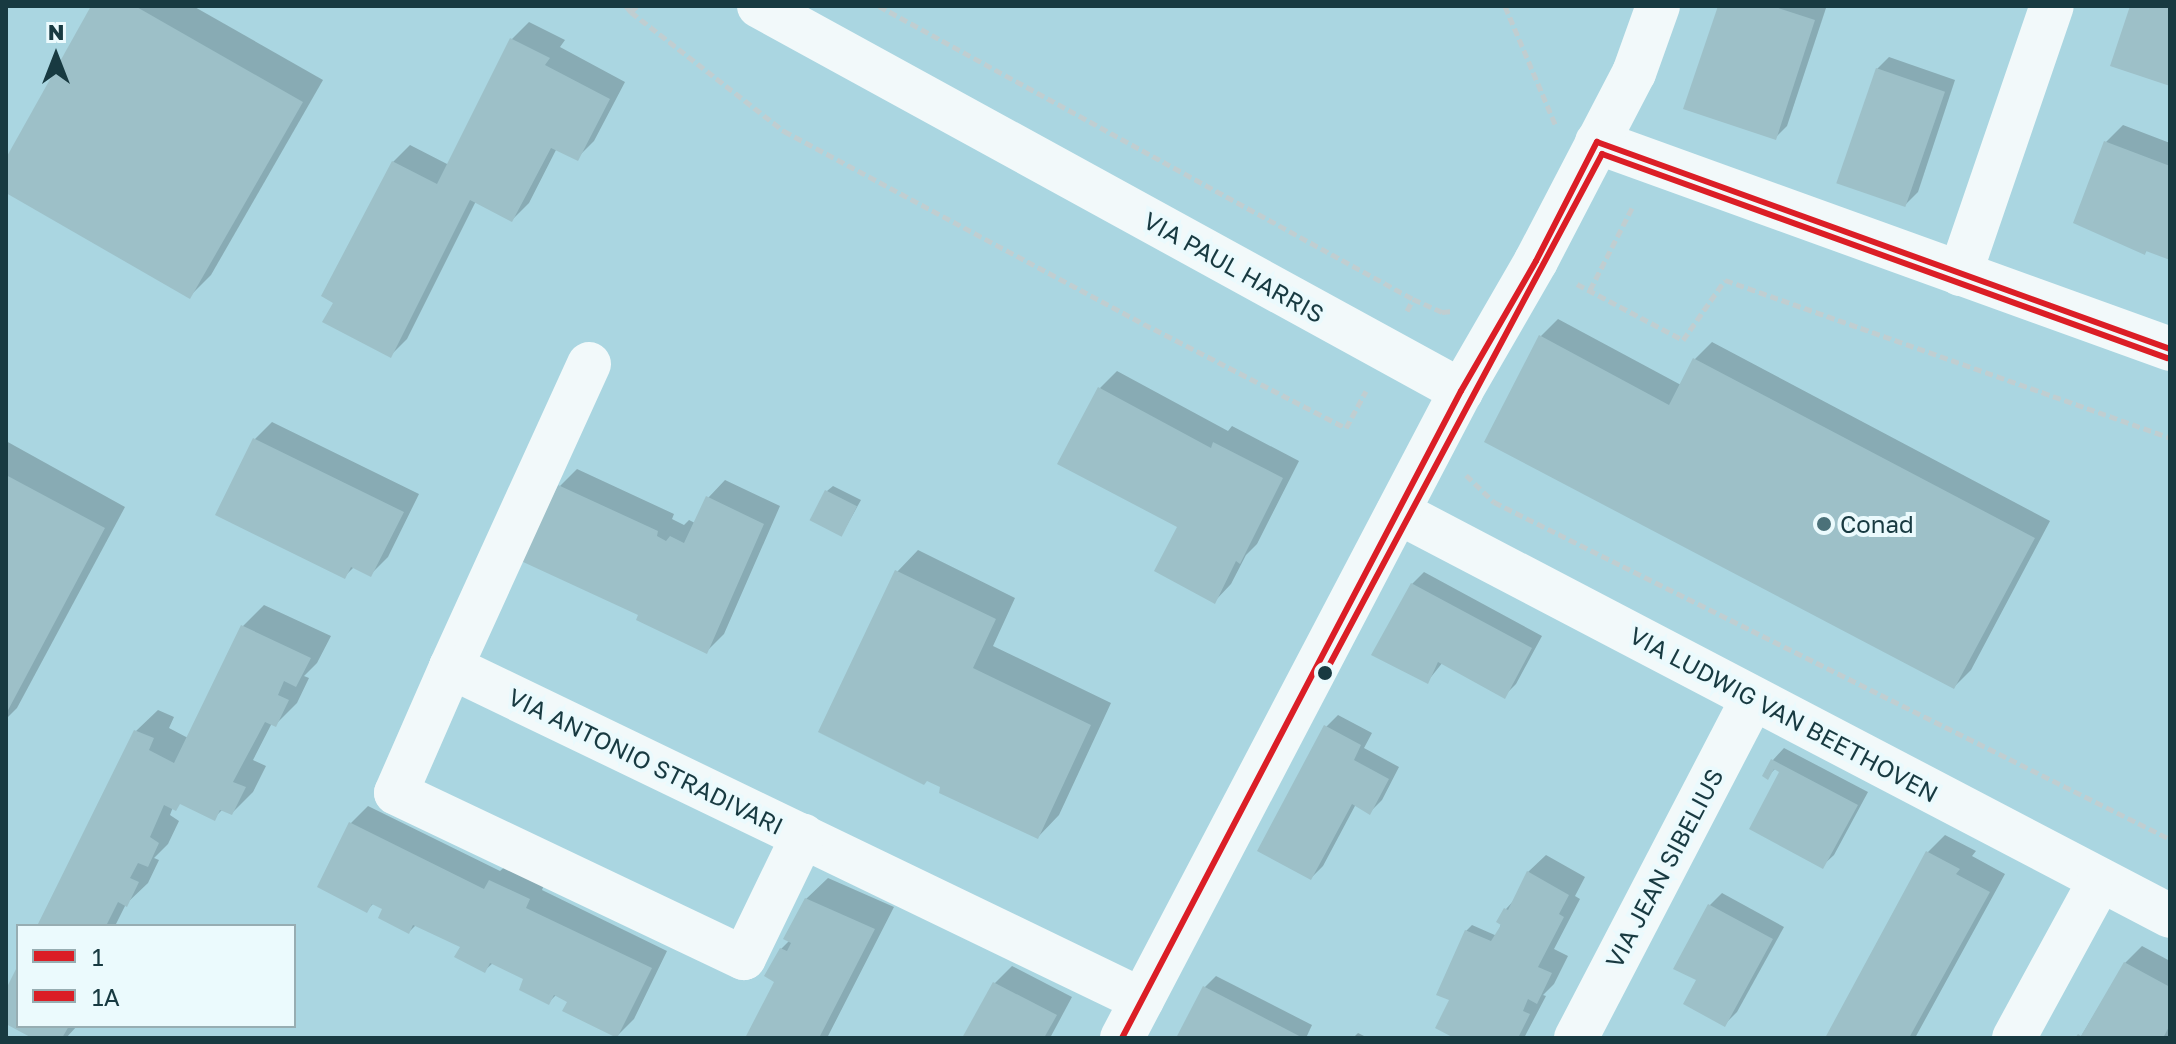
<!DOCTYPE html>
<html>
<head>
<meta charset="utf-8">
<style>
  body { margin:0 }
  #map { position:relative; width:2176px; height:1044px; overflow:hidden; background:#aad6e1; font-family:"Golos Text",sans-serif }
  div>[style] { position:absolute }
  .shadow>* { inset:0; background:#0003 }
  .building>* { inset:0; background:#9dc0c8; transform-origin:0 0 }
  .path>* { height:5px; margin-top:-2.5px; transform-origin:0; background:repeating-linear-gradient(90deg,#c0ced1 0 8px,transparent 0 12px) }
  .minor>* { height:44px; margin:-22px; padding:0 22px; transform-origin:22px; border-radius:22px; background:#f2f9fa }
  .bus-1>* { height:6px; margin:-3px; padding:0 3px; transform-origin:3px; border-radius:3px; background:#db1e26 }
  .bus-2>* { height:6px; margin:-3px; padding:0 3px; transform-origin:3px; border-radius:3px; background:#db1e26 }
  .dots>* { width:22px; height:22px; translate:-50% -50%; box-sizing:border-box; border:4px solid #ebfafd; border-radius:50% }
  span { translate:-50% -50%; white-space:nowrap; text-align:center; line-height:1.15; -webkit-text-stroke:8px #ebfafd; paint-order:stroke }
  .street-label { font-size:24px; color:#183a41 }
  .poi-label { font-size:24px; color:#183a41 }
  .left { translate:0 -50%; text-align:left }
  .frame { position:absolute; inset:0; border:8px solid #183a41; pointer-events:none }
  .legend { position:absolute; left:16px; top:924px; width:280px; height:104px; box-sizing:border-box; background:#ebfafd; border:2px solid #97adb2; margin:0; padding:10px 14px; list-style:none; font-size:24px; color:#183a41 }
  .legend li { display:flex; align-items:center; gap:16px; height:40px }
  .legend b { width:40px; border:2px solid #97adb2 }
  .north { position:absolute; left:16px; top:16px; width:80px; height:80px; -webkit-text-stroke:6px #ebfafd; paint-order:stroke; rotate:0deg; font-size:22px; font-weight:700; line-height:32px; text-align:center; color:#183a41 }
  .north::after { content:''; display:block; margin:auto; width:28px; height:36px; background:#183a41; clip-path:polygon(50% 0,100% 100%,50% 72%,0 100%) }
</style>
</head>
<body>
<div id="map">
  <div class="shadow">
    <div style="clip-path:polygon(94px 6px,193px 6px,323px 80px,211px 275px,190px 296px,6px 190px,6px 162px)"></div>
    <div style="clip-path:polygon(1720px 6px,1826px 8px,1787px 126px,1775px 138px)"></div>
    <div style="clip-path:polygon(529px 22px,565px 40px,560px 47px,625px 82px,594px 141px,577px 158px,557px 148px,529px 203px,512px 220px,476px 201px,407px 339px,390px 356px,393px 162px,410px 145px,449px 165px,512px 39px)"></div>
    <div style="clip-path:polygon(1889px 57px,1955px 80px,1918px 192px,1906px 204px,1877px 69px)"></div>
    <div style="clip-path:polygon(2123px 125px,2170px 143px,2170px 258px,2148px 249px,2145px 253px,2106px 142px)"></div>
    <div style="clip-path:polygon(1558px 319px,1681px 385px,1695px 359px,1712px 342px,2050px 521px,1971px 670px,1954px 687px,1540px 337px)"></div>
    <div style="clip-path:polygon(1117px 371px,1228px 431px,1232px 426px,1299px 461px,1257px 544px,1246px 555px,1231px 584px,1214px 602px,1180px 526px,1100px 388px)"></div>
    <div style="clip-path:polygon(272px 422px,419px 494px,388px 557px,371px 574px,355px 566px,345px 576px,217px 515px,255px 439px)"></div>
    <div style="clip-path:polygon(6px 441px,125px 507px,17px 708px,6px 719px)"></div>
    <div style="clip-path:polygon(577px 469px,674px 514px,672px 519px,684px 525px,689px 520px,695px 523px,708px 498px,725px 480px,780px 506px,724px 634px,707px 651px,641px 614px,560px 486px)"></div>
    <div style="clip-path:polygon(833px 486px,861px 500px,842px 534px,827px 491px)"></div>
    <div style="clip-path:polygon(918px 550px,1015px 598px,993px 646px,1111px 703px,1059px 815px,1038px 837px,897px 572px)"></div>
    <div style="clip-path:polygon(1424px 572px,1542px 636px,1516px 684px,1504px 696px,1443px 662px,1427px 682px,1412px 584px)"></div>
    <div style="clip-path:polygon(264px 605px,331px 636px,317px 663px,304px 676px,309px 678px,297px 703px,276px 724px,272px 723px,253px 760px,266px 766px,253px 792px,232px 813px,223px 809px,214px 818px,182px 802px,173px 807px,170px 815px,179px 821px,168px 844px,154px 858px,159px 860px,148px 883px,126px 904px,115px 926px,40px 926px,136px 731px,158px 710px,174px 717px,169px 728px,188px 738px,242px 627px)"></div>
    <div style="clip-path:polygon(1338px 715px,1372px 733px,1364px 748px,1399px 767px,1382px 800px,1370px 812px,1356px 804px,1323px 866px,1311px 878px,1326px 727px)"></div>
    <div style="clip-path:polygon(1784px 748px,1868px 792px,1834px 855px,1822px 866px,1781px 771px,1776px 768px,1767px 777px,1773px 760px)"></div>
    <div style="clip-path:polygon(368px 806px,500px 871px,508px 864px,545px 882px,542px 890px,667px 951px,634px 1019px,617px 1036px,557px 994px,548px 1003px,526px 979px,493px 963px,484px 971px,463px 947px,417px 924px,409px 932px,385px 908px,374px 903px,366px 911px,320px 886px,351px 823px)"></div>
    <div style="clip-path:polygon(1945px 835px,1976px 851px,1972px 856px,2005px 874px,1915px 1038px,1827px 1038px,1928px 852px)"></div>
    <div style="clip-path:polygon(1546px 855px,1585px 877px,1575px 896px,1580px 899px,1554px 949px,1568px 956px,1554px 984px,1543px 995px,1546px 996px,1524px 1038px,1459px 1038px,1452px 999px,1466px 931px,1472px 925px,1497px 936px,1506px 909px,1515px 899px,1528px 872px)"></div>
    <div style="clip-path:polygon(828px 878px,894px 907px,827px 1038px,747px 1038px,777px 981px,781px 949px,790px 940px,806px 899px)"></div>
    <div style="clip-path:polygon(1722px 893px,1784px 927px,1737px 1012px,1725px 1024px,1698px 979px,1710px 905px)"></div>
    <div style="clip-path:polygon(2142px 946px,2170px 961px,2169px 1038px,2080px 1038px,2125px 963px)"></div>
    <div style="clip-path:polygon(1012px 966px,1072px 997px,1050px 1038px,965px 1038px,995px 983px)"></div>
    <div style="clip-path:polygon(18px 969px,18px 1026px,77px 1026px,66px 1038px,37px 1038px,6px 1022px,6px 994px)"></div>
    <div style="clip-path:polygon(1216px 976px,1312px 1025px,1306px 1038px,1179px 1038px,1204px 988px)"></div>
    <div style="clip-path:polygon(1358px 1033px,1368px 1038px,1353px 1038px)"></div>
  </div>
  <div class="building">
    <div style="clip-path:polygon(91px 6px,135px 6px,303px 102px,190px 299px,6px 193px,6px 158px)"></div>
    <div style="clip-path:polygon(1718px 6px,1772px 6px,1815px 20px,1776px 140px,1683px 109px)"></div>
    <div style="clip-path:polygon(2130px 6px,2170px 6px,2170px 86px,2110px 66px)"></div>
    <div style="clip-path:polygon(510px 38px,550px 58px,545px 65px,610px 99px,578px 161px,551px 148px,512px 222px,470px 200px,391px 358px,322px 322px,333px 303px,321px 296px,392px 161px,437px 184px)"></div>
    <div style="left:1876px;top:68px;width:73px;height:122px;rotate:19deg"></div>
    <div style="clip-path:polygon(2104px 141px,2170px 166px,2170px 260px,2146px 251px,2145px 255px,2073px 223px)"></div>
    <div style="clip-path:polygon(1539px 335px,1669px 405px,1693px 358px,2035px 538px,1954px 689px,1484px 442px)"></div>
    <div style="clip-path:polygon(1098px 387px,1211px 448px,1213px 442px,1283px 478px,1240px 564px,1236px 561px,1215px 604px,1154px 571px,1177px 527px,1057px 464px)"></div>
    <div style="clip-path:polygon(253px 438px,404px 512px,371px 577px,351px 567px,345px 579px,215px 515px)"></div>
    <div style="clip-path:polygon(6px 475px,105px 528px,6px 714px)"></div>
    <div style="clip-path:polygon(558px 485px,658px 531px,657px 536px,666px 541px,670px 536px,684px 543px,706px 496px,764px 524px,707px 654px,636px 620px,638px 615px,521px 561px)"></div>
    <div style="left:825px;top:490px;width:36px;height:34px;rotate:27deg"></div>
    <div style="clip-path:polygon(895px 570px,996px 619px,973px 668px,1091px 725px,1038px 839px,939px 793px,940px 787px,927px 781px,924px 785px,818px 732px)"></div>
    <div style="clip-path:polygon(1411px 583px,1532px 648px,1505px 699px,1438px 662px,1428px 684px,1371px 655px)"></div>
    <div style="clip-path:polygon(241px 625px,311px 658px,296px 687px,284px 681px,278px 695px,289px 700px,276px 727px,265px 722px,233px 782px,246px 787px,232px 815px,220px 810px,215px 821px,180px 804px,176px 811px,164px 805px,150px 837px,159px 843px,148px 867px,138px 863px,130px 878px,139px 882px,127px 907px,118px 902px,106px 926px,37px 926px,134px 730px,154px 738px,149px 750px,174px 763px)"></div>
    <div style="clip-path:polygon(1324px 725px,1361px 745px,1354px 760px,1389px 779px,1370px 815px,1352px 804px,1311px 880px,1257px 851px)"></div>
    <div style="clip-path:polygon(1771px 759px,1858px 805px,1823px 869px,1749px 829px,1779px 772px,1774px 769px,1768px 780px,1762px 776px)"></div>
    <div style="clip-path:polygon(349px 822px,484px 889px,489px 880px,530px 899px,526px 908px,652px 968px,617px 1038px,562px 1011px,567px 1002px,554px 995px,549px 1005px,519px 990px,523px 979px,490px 963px,485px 973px,454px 957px,460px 947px,413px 925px,409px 934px,378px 918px,382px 909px,372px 904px,367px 913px,317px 887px)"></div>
    <div style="clip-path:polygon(1926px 851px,1960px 869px,1956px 874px,1990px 892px,1909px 1038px,1825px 1038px)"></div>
    <div style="clip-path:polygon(1527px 871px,1569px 895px,1559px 914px,1564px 917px,1538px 967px,1552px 973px,1537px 1004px,1528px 999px,1523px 1011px,1530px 1014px,1518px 1038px,1454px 1038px,1435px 1028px,1449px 1000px,1436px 995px,1465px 930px,1491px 941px,1501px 925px,1496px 922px,1504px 908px,1508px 910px)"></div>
    <div style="clip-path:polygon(805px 898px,875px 929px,819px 1038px,745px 1038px,774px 982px,764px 976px,780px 948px,787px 951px,791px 943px,783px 939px)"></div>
    <div style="clip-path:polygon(1708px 904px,1773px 939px,1725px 1027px,1683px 1004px,1696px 980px,1673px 969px)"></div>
    <div style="clip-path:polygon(2124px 962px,2170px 987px,2170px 1025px,2163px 1038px,2075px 1038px,2078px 1034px,2081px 1036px)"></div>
    <div style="clip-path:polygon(18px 965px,18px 1026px,69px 1026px,62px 1038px,32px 1038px,6px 1024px,6px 989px)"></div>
    <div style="clip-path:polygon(993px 982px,1057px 1015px,1044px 1038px,962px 1038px)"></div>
    <div style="clip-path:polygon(1203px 986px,1303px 1038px,1176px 1038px)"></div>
  </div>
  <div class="path">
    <div style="left:626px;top:6px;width:8px;rotate:50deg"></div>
    <div style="left:631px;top:12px;width:8px;rotate:-45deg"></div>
    <div style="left:879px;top:6px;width:609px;rotate:28.75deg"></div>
    <div style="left:1413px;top:299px;width:32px;rotate:24deg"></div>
    <div style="left:1442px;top:312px;width:11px;rotate:-5deg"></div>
    <div style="left:1505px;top:6px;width:130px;rotate:67deg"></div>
    <div style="left:631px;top:12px;width:194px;rotate:37.9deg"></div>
    <div style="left:784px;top:131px;width:420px;rotate:28.2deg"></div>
    <div style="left:1154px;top:329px;width:216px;rotate:27.3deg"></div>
    <div style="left:1346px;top:428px;width:42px;rotate:-61.6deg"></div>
    <div style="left:1577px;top:284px;width:120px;rotate:27.8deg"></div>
    <div style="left:1683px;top:340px;width:73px;rotate:-55deg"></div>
    <div style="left:1725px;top:280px;width:472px;rotate:19.5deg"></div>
    <div style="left:1590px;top:290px;width:94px;rotate:-62.9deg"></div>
    <div style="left:1407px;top:311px;width:13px;rotate:-63deg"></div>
    <div style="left:1466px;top:475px;width:39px;rotate:44deg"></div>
    <div style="left:1494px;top:502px;width:755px;rotate:26.5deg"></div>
  </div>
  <div class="minor">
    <div style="left:759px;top:6px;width:801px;rotate:28.74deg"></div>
    <div style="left:1597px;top:142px;width:609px;rotate:19.86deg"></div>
    <div style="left:1960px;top:274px;width:283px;rotate:-71.1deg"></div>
    <div style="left:589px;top:364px;width:333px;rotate:114.5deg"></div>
    <div style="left:451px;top:667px;width:767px;rotate:25.73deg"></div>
    <div style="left:1398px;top:512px;width:871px;rotate:27.62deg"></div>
    <div style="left:451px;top:667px;width:137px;rotate:113.6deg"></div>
    <div style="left:396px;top:793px;width:385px;rotate:25.4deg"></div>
    <div style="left:744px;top:958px;width:136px;rotate:-64.2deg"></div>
    <div style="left:1122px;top:1038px;width:730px;rotate:-62.35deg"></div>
    <div style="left:1461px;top:391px;width:150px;rotate:-60deg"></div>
    <div style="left:1536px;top:261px;width:212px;rotate:-62.5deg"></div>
    <div style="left:1634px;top:73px;width:71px;rotate:-70.3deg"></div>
    <div style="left:1576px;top:1038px;width:383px;rotate:-62.5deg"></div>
    <div style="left:2014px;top:1038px;width:180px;rotate:-61.4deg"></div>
  </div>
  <div class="bus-1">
    <div style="left:1597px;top:142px;width:609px;rotate:19.86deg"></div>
    <div style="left:1122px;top:1038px;width:730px;rotate:-62.35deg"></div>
    <div style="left:1461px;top:391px;width:150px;rotate:-60deg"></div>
    <div style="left:1536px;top:261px;width:134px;rotate:-62.9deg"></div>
  </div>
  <div class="bus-2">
    <div style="left:1323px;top:677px;width:593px;rotate:-61.92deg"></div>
    <div style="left:1602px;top:154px;width:601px;rotate:19.85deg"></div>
  </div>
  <div class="dots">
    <div style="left:1824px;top:524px;background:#4b7179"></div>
    <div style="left:1325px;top:673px;background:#183a41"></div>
  </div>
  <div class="street-label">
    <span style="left:1234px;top:267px;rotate:29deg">VIA PAUL HARRIS</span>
    <span style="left:1784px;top:714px;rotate:28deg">VIA LUDWIG VAN BEETHOVEN</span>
    <span style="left:646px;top:761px;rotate:26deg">VIA ANTONIO STRADIVARI</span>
    <span style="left:1664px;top:868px;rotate:-62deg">VIA JEAN SIBELIUS</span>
  </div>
  <div class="poi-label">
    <span class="left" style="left:1840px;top:524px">Conad</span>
  </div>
  <div class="frame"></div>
  <ul class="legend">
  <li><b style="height:10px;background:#db1e26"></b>1</li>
  <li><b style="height:10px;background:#db1e26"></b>1A</li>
  </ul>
  <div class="north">N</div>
</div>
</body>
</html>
